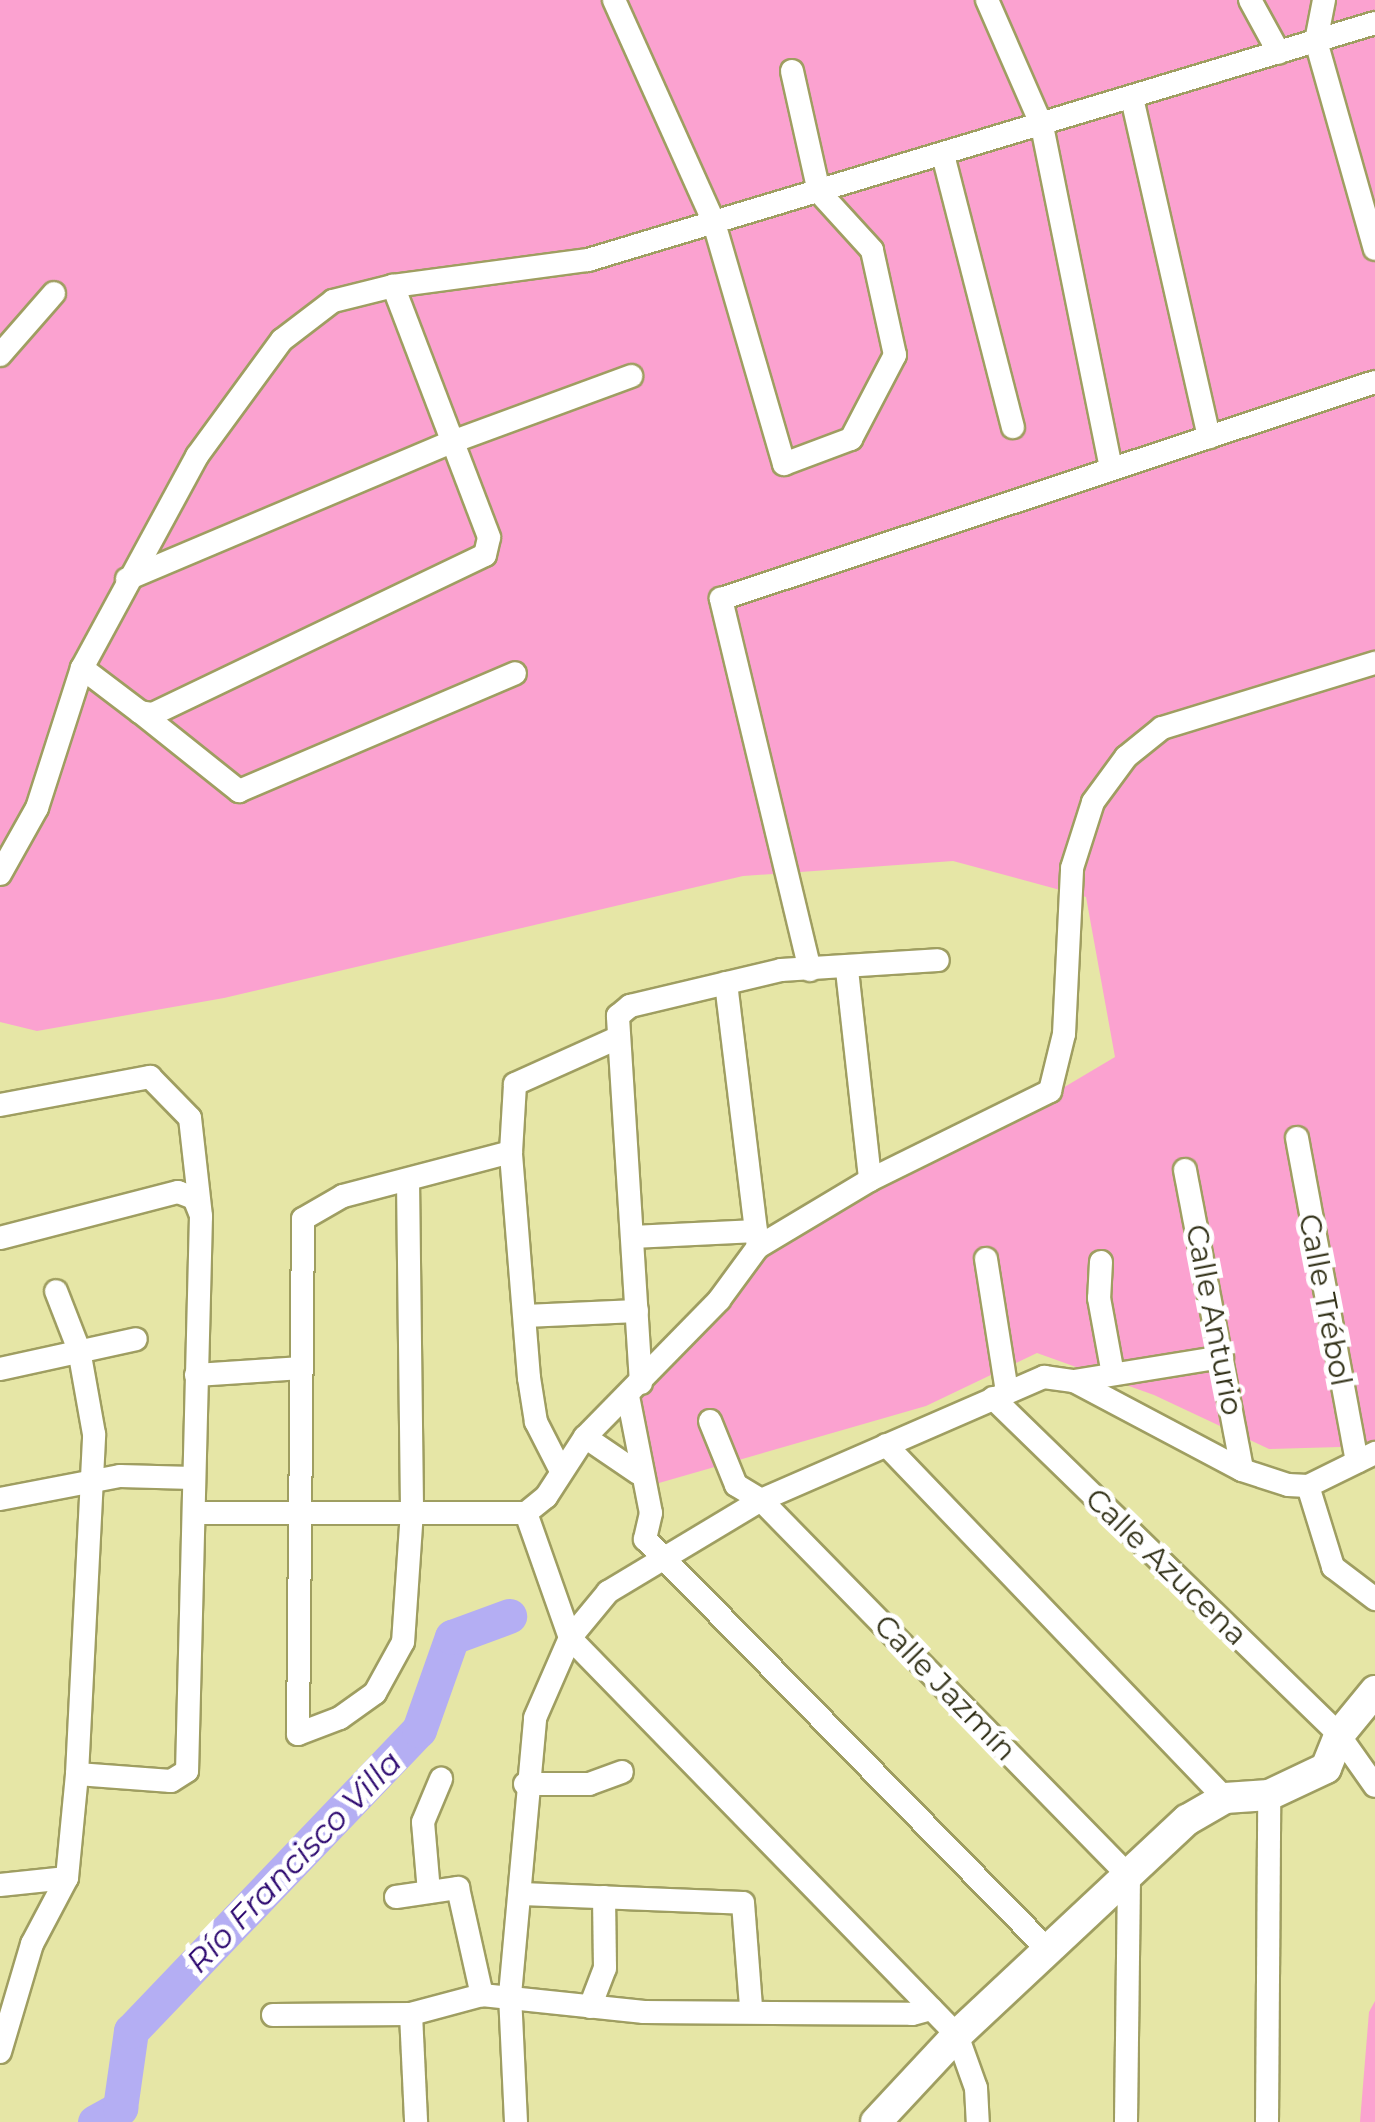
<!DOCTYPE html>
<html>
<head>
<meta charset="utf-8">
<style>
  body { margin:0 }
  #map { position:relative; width:1375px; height:2122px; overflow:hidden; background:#e6e6a6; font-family:Montserrat,sans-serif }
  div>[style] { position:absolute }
  .green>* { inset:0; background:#fba2d0 }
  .river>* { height:35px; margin:-17.5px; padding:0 17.5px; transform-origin:17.5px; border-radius:17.5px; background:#b4aef3 }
  .roads { filter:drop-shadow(2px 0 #9f9e61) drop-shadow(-2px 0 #9f9e61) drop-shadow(0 2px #9f9e61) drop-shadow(0 -2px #9f9e61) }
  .street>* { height:22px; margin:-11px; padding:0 11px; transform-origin:11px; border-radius:11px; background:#fff }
  .secondary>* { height:30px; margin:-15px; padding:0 15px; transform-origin:15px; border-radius:15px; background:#fff }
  span { translate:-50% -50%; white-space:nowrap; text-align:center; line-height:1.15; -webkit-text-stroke:10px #fff; paint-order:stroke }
  .street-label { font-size:30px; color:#313017 }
  .water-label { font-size:32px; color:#2d0970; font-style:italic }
</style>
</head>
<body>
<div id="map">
  <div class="green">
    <div style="clip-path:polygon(0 0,1375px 0,1375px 1446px,1269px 1449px,1154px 1395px,1037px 1353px,926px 1406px,652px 1485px,632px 1378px,764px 1244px,967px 1145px,1115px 1057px,1086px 897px,953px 861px,743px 876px,224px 998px,37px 1031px,0 1022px)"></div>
    <div style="clip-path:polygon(1375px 2001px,1375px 2122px,1360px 2122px,1369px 2012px)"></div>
  </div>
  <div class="river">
    <div style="left:95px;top:2122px;width:29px;rotate:-29deg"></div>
    <div style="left:120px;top:2108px;width:78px;rotate:-81.9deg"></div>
    <div style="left:131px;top:2031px;width:417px;rotate:-46.3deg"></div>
    <div style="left:419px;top:1730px;width:99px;rotate:-70.5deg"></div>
    <div style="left:452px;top:1637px;width:61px;rotate:-20.2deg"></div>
  </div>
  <div class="roads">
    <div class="street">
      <div style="left:614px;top:0;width:244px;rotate:65.8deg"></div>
      <div style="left:714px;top:223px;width:251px;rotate:73.8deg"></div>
      <div style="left:784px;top:464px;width:72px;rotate:-20.5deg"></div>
      <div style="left:851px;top:439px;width:95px;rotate:-62.4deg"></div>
      <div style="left:895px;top:355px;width:107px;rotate:-102.4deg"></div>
      <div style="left:872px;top:250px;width:79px;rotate:-132.4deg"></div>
      <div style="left:819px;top:192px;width:124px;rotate:-102.6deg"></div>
      <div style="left:987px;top:0;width:137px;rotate:66.4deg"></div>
      <div style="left:1042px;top:126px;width:350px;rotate:78.6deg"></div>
      <div style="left:1250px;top:0;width:60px;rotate:61.3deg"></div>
      <div style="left:1324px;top:0;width:42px;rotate:101deg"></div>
      <div style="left:1316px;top:41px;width:216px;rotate:74.2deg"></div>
      <div style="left:1132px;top:98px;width:348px;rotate:77.2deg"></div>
      <div style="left:943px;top:155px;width:281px;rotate:75.6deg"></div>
      <div style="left:0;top:355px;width:82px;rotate:-48.9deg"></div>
      <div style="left:127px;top:579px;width:353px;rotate:-22.9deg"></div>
      <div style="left:452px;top:442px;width:191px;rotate:-20.2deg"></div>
      <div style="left:82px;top:668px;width:73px;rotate:37.2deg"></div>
      <div style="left:140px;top:712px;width:13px;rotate:9deg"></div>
      <div style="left:153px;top:714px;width:368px;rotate:-25.6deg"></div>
      <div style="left:485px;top:555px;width:18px;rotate:-77deg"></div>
      <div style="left:489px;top:537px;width:269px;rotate:-110.9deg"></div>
      <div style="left:140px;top:712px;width:127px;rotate:38.6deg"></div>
      <div style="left:239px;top:791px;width:300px;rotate:-23.1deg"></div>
      <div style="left:0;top:874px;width:76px;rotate:-60.7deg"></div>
      <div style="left:37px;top:808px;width:147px;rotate:-72.2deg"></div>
      <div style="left:82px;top:668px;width:241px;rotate:-61.5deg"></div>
      <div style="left:197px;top:456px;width:144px;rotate:-53.8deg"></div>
      <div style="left:282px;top:340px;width:64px;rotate:-37.4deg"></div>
      <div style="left:333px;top:301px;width:62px;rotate:-14deg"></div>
      <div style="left:393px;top:286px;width:197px;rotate:-7.6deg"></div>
      <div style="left:588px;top:260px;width:822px;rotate:-16.76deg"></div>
      <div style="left:810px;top:970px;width:382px;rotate:-103.5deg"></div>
      <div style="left:721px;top:599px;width:689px;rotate:-18.36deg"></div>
      <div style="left:847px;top:970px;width:211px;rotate:83.7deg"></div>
      <div style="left:726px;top:983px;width:266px;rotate:83.1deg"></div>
      <div style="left:0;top:1105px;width:153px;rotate:-10.6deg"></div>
      <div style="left:150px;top:1077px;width:57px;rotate:45.7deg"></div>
      <div style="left:190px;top:1118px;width:99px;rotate:83.6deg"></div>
      <div style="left:201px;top:1216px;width:555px;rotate:91.44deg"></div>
      <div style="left:187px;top:1771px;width:19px;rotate:148deg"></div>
      <div style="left:171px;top:1781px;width:94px;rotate:-175.7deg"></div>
      <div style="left:1297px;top:1138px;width:329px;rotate:79.5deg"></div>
      <div style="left:1185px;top:1170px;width:305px;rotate:79.2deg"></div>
      <div style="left:408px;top:1180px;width:331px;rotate:89.3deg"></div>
      <div style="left:412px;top:1511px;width:131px;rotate:93.9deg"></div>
      <div style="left:403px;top:1642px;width:58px;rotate:118.8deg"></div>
      <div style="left:375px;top:1693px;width:43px;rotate:144.5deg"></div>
      <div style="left:340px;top:1718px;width:45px;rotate:159.1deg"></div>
      <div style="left:298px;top:1734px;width:515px;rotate:-89.44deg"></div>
      <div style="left:303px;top:1219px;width:46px;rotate:-29.9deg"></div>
      <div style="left:343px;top:1196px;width:174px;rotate:-14.7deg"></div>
      <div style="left:633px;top:1237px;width:123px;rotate:-2.8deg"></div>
      <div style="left:0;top:1238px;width:184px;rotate:-14.5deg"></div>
      <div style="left:178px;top:1192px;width:17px;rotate:21deg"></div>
      <div style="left:194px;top:1198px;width:16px;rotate:68deg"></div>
      <div style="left:986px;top:1259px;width:134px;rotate:81deg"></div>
      <div style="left:1101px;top:1262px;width:36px;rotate:93deg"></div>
      <div style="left:1099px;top:1298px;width:77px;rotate:79.6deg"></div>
      <div style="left:525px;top:1316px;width:112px;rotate:-2.6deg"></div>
      <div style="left:0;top:1369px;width:139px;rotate:-12.4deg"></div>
      <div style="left:196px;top:1375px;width:106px;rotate:-3.8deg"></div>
      <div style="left:1074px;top:1381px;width:150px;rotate:-9.2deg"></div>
      <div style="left:641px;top:1383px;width:368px;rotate:-93.6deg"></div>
      <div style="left:618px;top:1016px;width:16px;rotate:-40deg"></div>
      <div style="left:630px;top:1006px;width:155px;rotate:-13.4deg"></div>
      <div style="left:781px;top:970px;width:157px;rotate:-3.6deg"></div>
      <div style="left:628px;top:1396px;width:119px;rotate:78.9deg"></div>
      <div style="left:651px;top:1513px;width:27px;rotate:103deg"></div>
      <div style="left:645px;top:1539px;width:577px;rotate:45.56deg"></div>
      <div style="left:993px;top:1398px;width:483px;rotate:44.2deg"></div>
      <div style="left:1339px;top:1735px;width:62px;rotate:54.8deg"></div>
      <div style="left:710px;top:1421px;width:69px;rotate:67.9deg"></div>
      <div style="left:736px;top:1485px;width:29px;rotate:31deg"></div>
      <div style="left:761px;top:1500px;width:526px;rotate:45.62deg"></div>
      <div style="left:1129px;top:1876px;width:246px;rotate:90.7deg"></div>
      <div style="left:585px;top:1437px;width:64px;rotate:34.2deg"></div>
      <div style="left:886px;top:1445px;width:489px;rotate:46.2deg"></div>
      <div style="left:559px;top:1467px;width:51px;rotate:-117.1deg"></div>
      <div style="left:536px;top:1422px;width:45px;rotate:-99deg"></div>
      <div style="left:529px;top:1378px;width:227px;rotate:-94.6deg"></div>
      <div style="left:511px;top:1152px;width:68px;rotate:-86.6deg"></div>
      <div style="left:515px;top:1084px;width:110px;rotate:-24.2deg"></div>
      <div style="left:1308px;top:1486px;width:85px;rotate:72.8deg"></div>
      <div style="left:1333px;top:1567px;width:53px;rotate:37.3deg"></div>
      <div style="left:0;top:1499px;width:122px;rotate:-10.9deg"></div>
      <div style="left:120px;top:1476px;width:73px;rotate:1.6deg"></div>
      <div style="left:195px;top:1513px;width:331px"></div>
      <div style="left:526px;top:1513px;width:26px;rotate:-39deg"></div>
      <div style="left:546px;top:1497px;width:72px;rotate:-57deg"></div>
      <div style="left:585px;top:1437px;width:192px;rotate:-45.6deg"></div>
      <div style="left:719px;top:1300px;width:66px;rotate:-53.7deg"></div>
      <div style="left:758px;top:1247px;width:131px;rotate:-30.9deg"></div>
      <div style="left:870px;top:1180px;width:201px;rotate:-26.3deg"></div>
      <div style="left:1050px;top:1091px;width:59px;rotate:-76.2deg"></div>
      <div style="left:1064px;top:1034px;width:166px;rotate:-87.2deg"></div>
      <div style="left:1072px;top:868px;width:69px;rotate:-72.3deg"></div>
      <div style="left:1093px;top:802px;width:56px;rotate:-53.7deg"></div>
      <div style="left:1126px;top:757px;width:46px;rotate:-38.9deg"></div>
      <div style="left:1162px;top:728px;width:223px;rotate:-17deg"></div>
      <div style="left:526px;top:1513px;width:133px;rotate:70.6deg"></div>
      <div style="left:570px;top:1638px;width:554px;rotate:45.73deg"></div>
      <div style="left:957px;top:2035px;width:56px;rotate:70.3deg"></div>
      <div style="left:976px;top:2088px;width:34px;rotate:87deg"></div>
      <div style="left:525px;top:1784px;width:64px"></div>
      <div style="left:589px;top:1784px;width:35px;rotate:-20deg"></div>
      <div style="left:0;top:1885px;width:67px;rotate:-6deg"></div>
      <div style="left:429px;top:1892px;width:70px;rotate:-94.9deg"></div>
      <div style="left:423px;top:1822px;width:47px;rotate:-67.3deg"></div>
      <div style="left:522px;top:1894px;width:221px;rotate:2.3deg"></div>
      <div style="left:743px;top:1903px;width:105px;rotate:85.6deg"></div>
      <div style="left:396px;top:1897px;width:63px;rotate:-8.3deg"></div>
      <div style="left:458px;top:1888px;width:110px;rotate:77.4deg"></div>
      <div style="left:590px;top:2007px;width:42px;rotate:-69deg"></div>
      <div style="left:605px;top:1968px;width:71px;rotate:-90.8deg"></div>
      <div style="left:411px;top:2014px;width:108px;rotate:87.3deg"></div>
      <div style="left:273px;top:2015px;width:138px;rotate:-0.4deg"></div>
      <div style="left:411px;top:2014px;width:73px;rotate:-15deg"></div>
      <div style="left:482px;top:1995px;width:163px;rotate:6deg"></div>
      <div style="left:644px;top:2012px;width:268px;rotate:0.4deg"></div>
      <div style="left:912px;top:2014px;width:20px;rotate:-15deg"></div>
      <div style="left:0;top:2052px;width:113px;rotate:-73.5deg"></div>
      <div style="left:32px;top:1944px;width:75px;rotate:-62.1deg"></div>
      <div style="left:67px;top:1878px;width:104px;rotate:-84.5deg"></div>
      <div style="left:77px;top:1774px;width:340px;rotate:-87.1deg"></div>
      <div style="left:94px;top:1434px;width:85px;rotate:-100.1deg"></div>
      <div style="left:79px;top:1350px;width:63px;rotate:-111.3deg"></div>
      <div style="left:516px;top:2122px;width:127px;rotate:-92.7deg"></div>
      <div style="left:510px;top:1995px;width:278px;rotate:-84.8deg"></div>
      <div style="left:535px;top:1718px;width:87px;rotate:-66.4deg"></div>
      <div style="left:570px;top:1638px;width:60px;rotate:-50.4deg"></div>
      <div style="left:608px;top:1592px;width:179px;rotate:-31deg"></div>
      <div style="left:761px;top:1500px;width:309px;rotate:-23.5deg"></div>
      <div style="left:1044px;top:1377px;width:30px;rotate:8deg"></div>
      <div style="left:1074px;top:1381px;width:190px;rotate:27.9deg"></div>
      <div style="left:1242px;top:1470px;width:48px;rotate:18.1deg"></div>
      <div style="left:1288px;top:1485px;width:20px;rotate:3deg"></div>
      <div style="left:1308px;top:1486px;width:75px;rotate:-26.2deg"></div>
      <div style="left:1267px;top:2122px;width:327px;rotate:-89.6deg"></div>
    </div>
    <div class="secondary">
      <div style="left:876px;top:2122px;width:119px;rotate:-47deg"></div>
      <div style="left:957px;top:2035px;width:315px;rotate:-43.1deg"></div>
      <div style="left:1187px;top:1820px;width:44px;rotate:-30.1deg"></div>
      <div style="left:1225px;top:1798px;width:44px;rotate:-3.9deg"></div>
      <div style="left:1269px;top:1795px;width:63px;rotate:-25.3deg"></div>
      <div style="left:1326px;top:1768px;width:35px;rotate:-68deg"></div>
      <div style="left:1339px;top:1735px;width:57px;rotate:-50.7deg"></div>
    </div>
  </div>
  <div class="street-label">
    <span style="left:1325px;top:1300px;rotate:79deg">Calle Trébol</span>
    <span style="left:1214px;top:1320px;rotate:79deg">Calle Anturio</span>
    <span style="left:1166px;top:1567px;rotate:44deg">Calle Azucena</span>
    <span style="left:945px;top:1688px;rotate:46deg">Calle Jazmín</span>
  </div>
  <div class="water-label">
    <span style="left:294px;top:1862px;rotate:-46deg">Río Francisco Villa</span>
  </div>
</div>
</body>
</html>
